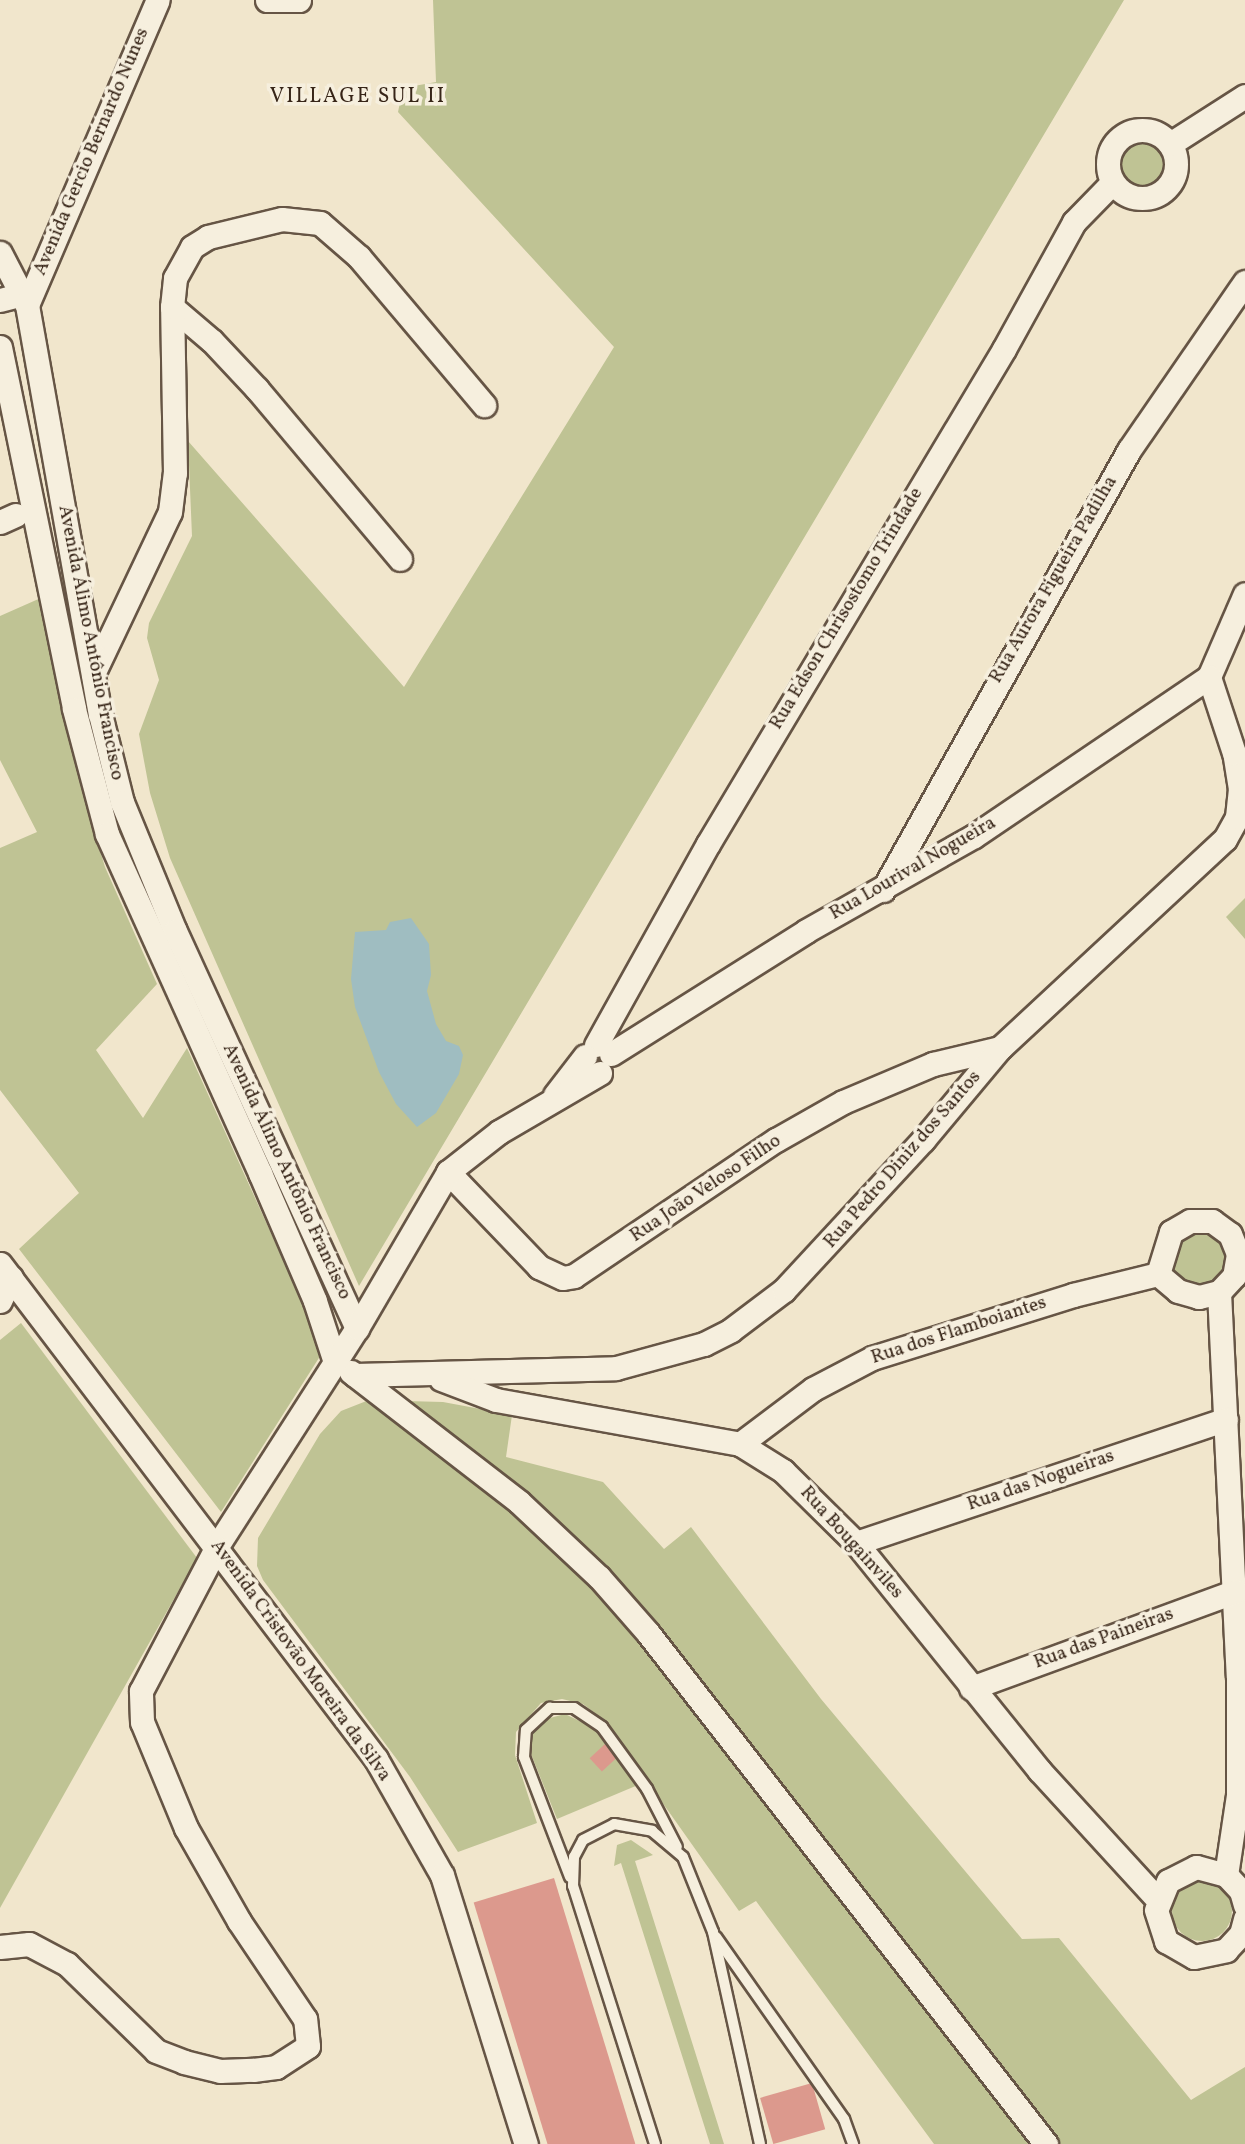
<!DOCTYPE html>
<html>
<head>
<meta charset="utf-8">
<style>
  body { margin:0 }
  #map { position:relative; width:1245px; height:2144px; overflow:hidden; background:#f1e6cc; font-family:Vollkorn,serif }
  div>[style] { position:absolute }
  .green>* { inset:0; background:#bfc394 }
  .round { border-radius:50% }
  .water>* { inset:0; background:#9fbdc1 }
  .building>* { inset:0; background:#dc998d; transform-origin:0 0 }
  .roads { filter:drop-shadow(2px 0 #665545) drop-shadow(-2px 0 #665545) drop-shadow(0 2px #665545) drop-shadow(0 -2px #665545) }
  .service>* { height:10px; margin:-5px; padding:0 5px; transform-origin:5px; border-radius:5px; background:#f6efde }
  .minor>* { height:23px; margin:-11.5px; padding:0 11.5px; transform-origin:11.5px; border-radius:11.5px; background:#f6efde }
  .minor>.ring { margin:-11.5px; padding:0; box-sizing:content-box; background:none; border:23px solid #f6efde; border-radius:50% }
  span { translate:-50% -50%; white-space:nowrap; text-align:center; line-height:1.15; -webkit-text-stroke:7px #f6efde; paint-order:stroke }
  .street-label { font-size:19px; color:#372518 }
  .neighbourhood-label { font-size:21px; color:#372518; letter-spacing:2px }
</style>
</head>
<body>
<div id="map">
  <div class="green">
    <div style="clip-path:polygon(433px 0,1124px 0,359px 1286px,170px 858px,150px 793px,139px 734px,159px 680px,147px 638px,149px 623px,192px 536px,188px 441px,404px 687px,614px 347px,398px 112px,403px 88px,436px 82px)"></div>
    <div class="round" style="left:1119px;top:143px;width:44px;height:44px"></div>
    <div style="clip-path:polygon(43px 597px,88px 811px,105px 867px,157px 984px,96px 1050px,143px 1118px,187px 1048px,324px 1350px,221px 1512px,19px 1249px,79px 1193px,0 1090px,0 848px,37px 832px,0 760px,0 616px)"></div>
    <div style="clip-path:polygon(1245px 898px,1245px 939px,1226px 917px)"></div>
    <div style="clip-path:polygon(1203px 1227px,1227px 1244px,1227px 1274px,1201px 1289px,1174px 1276px,1170px 1267px,1176px 1238px)"></div>
    <div style="clip-path:polygon(21px 1323px,197px 1558px,0 1908px,0 1340px)"></div>
    <div style="clip-path:polygon(369px 1400px,443px 1402px,512px 1415px,506px 1457px,603px 1482px,664px 1549px,691px 1527px,821px 1699px,1022px 1939px,1059px 1938px,1191px 2100px,1245px 2067px,1245px 2144px,934px 2144px,756px 1901px,739px 1911px,604px 1720px,583px 1704px,562px 1699px,541px 1703px,516px 1732px,515px 1755px,537px 1823px,458px 1852px,410px 1777px,263px 1580px,257px 1566px,258px 1538px,320px 1434px,341px 1411px)"></div>
    <div style="clip-path:polygon(565px 1714px,592px 1727px,638px 1785px,557px 1819px,529px 1749px,533px 1731px,546px 1719px)"></div>
    <div style="clip-path:polygon(631px 1840px,653px 1855px,635px 1861px,724px 2144px,710px 2144px,621px 1863px,614px 1866px,617px 1845px)"></div>
    <div class="round" style="left:1172px;top:1881px;width:60px;height:60px"></div>
  </div>
  <div class="water">
    <div style="clip-path:polygon(411px 918px,429px 944px,431px 975px,427px 991px,436px 1024px,446px 1041px,459px 1046px,463px 1055px,459px 1074px,436px 1113px,417px 1127px,396px 1104px,379px 1072px,355px 1007px,351px 979px,355px 932px,386px 930px,390px 922px)"></div>
  </div>
  <div class="building">
    <div style="left:605px;top:1744px;width:18px;height:21px;rotate:47deg"></div>
    <div style="left:554px;top:1878px;width:278px;height:84px;rotate:73deg"></div>
    <div style="left:812px;top:2083px;width:48px;height:54px;rotate:74deg"></div>
  </div>
  <div class="roads">
    <div class="service">
      <div style="left:570px;top:1877px;width:129px;rotate:-111deg"></div>
      <div style="left:524px;top:1757px;width:27px;rotate:-86deg"></div>
      <div style="left:526px;top:1730px;width:33px;rotate:-43deg"></div>
      <div style="left:550px;top:1708px;width:24px"></div>
      <div style="left:574px;top:1708px;width:34px;rotate:34deg"></div>
      <div style="left:602px;top:1727px;width:77px;rotate:54deg"></div>
      <div style="left:647px;top:1789px;width:65px;rotate:62.7deg"></div>
      <div style="left:716px;top:1937px;width:223px;rotate:54.9deg"></div>
      <div style="left:844px;top:2119px;width:27px;rotate:70deg"></div>
      <div style="left:655px;top:2144px;width:271px;rotate:-107.6deg"></div>
      <div style="left:573px;top:1886px;width:29px;rotate:-88deg"></div>
      <div style="left:574px;top:1857px;width:19px;rotate:-62deg"></div>
      <div style="left:583px;top:1840px;width:35px;rotate:-27deg"></div>
      <div style="left:614px;top:1824px;width:39px;rotate:10deg"></div>
      <div style="left:652px;top:1831px;width:40px;rotate:40deg"></div>
      <div style="left:683px;top:1857px;width:81px;rotate:68.2deg"></div>
      <div style="left:713px;top:1932px;width:217px;rotate:77.5deg"></div>
    </div>
    <div class="minor">
      <div style="left:267px;top:0;width:32px"></div>
      <div class="ring" style="left:1108px;top:130px;width:45px;height:45px"></div>
      <div style="left:1170px;top:144px;width:89px;rotate:-32.6deg"></div>
      <div style="left:0;top:253px;width:59px;rotate:62.6deg"></div>
      <div style="left:27px;top:305px;width:415px;rotate:79.9deg"></div>
      <div style="left:100px;top:714px;width:91px;rotate:76deg"></div>
      <div style="left:122px;top:802px;width:139px;rotate:67.7deg"></div>
      <div style="left:175px;top:931px;width:437px;rotate:65.4deg"></div>
      <div style="left:0;top:300px;width:23px;rotate:-15deg"></div>
      <div style="left:27px;top:305px;width:332px;rotate:-66.8deg"></div>
      <div style="left:172px;top:307px;width:52px;rotate:40.4deg"></div>
      <div style="left:212px;top:341px;width:66px;rotate:46.8deg"></div>
      <div style="left:257px;top:389px;width:222px;rotate:49.9deg"></div>
      <div style="left:0;top:347px;width:369px;rotate:78.4deg"></div>
      <div style="left:74px;top:709px;width:129px;rotate:75.2deg"></div>
      <div style="left:107px;top:834px;width:372px;rotate:65.7deg"></div>
      <div style="left:260px;top:1173px;width:139px;rotate:66.7deg"></div>
      <div style="left:315px;top:1301px;width:61px;rotate:71.9deg"></div>
      <div style="left:0;top:522px;width:17px;rotate:-24deg"></div>
      <div style="left:93px;top:674px;width:179px;rotate:-64.6deg"></div>
      <div style="left:170px;top:512px;width:39px;rotate:-83deg"></div>
      <div style="left:175px;top:473px;width:166px;rotate:-91deg"></div>
      <div style="left:172px;top:307px;width:29px;rotate:-84deg"></div>
      <div style="left:175px;top:278px;width:35px;rotate:-61deg"></div>
      <div style="left:192px;top:247px;width:19px;rotate:-32deg"></div>
      <div style="left:208px;top:237px;width:76px;rotate:-13.7deg"></div>
      <div style="left:282px;top:219px;width:38px;rotate:6deg"></div>
      <div style="left:320px;top:223px;width:52px;rotate:41.1deg"></div>
      <div style="left:359px;top:257px;width:194px;rotate:49.8deg"></div>
      <div style="left:1209px;top:677px;width:90px;rotate:-66.6deg"></div>
      <div style="left:883px;top:890px;width:504px;rotate:-60.79deg"></div>
      <div style="left:1129px;top:450px;width:204px;rotate:-55.4deg"></div>
      <div style="left:596px;top:1045px;width:230px;rotate:-60.9deg"></div>
      <div style="left:708px;top:844px;width:577px;rotate:-59.12deg"></div>
      <div style="left:1004px;top:349px;width:145px;rotate:-61.1deg"></div>
      <div style="left:1074px;top:222px;width:54px;rotate:-45.7deg"></div>
      <div style="left:611px;top:1054px;width:231px;rotate:-32.2deg"></div>
      <div style="left:806px;top:931px;width:193px;rotate:-29.5deg"></div>
      <div style="left:974px;top:836px;width:284px;rotate:-34.1deg"></div>
      <div style="left:555px;top:1095px;width:49px;rotate:-52.4deg"></div>
      <div style="left:448px;top:1172px;width:132px;rotate:46.2deg"></div>
      <div style="left:539px;top:1267px;width:26px;rotate:25deg"></div>
      <div style="left:563px;top:1278px;width:11px;rotate:-10deg"></div>
      <div style="left:574px;top:1276px;width:244px;rotate:-34deg"></div>
      <div style="left:776px;top:1140px;width:77px;rotate:-29.6deg"></div>
      <div style="left:843px;top:1102px;width:98px;rotate:-22.9deg"></div>
      <div style="left:933px;top:1064px;width:69px;rotate:-13.4deg"></div>
      <div style="left:1190px;top:1221px;width:22px"></div>
      <div style="left:1212px;top:1221px;width:22px;rotate:36deg"></div>
      <div style="left:1230px;top:1234px;width:22px;rotate:68deg"></div>
      <div style="left:1238px;top:1254px;width:22px;rotate:100deg"></div>
      <div style="left:1234px;top:1276px;width:22px;rotate:133deg"></div>
      <div style="left:1219px;top:1292px;width:21px;rotate:166deg"></div>
      <div style="left:1199px;top:1297px;width:22px;rotate:-164deg"></div>
      <div style="left:1178px;top:1291px;width:26px;rotate:-140deg"></div>
      <div style="left:1158px;top:1274px;width:44px;rotate:-72.8deg"></div>
      <div style="left:1171px;top:1232px;width:22px;rotate:-30deg"></div>
      <div style="left:0;top:1264px;width:622px;rotate:52.78deg"></div>
      <div style="left:376px;top:1759px;width:133px;rotate:60.4deg"></div>
      <div style="left:442px;top:1875px;width:282px;rotate:72.7deg"></div>
      <div style="left:1219px;top:1292px;width:385px;rotate:87.2deg"></div>
      <div style="left:1238px;top:1677px;width:118px;rotate:90deg"></div>
      <div style="left:1238px;top:1795px;width:81px;rotate:98.5deg"></div>
      <div style="left:0;top:1301px;width:26px;rotate:-65deg"></div>
      <div style="left:351px;top:1372px;width:212px;rotate:37.7deg"></div>
      <div style="left:519px;top:1502px;width:110px;rotate:43.2deg"></div>
      <div style="left:599px;top:1577px;width:74px;rotate:48.8deg"></div>
      <div style="left:648px;top:1633px;width:648px;rotate:52.09deg"></div>
      <div style="left:355px;top:1375px;width:261px;rotate:-1.5deg"></div>
      <div style="left:616px;top:1368px;width:91px;rotate:-15.3deg"></div>
      <div style="left:704px;top:1344px;width:30px;rotate:-27deg"></div>
      <div style="left:731px;top:1330px;width:66px;rotate:-37deg"></div>
      <div style="left:784px;top:1290px;width:205px;rotate:-47.2deg"></div>
      <div style="left:923px;top:1140px;width:120px;rotate:-50.1deg"></div>
      <div style="left:1000px;top:1048px;width:307px;rotate:-42.9deg"></div>
      <div style="left:1225px;top:839px;width:25px;rotate:-61deg"></div>
      <div style="left:1237px;top:817px;width:28px;rotate:-84deg"></div>
      <div style="left:1240px;top:789px;width:36px;rotate:-99deg"></div>
      <div style="left:1234px;top:753px;width:80px;rotate:-108.2deg"></div>
      <div style="left:441px;top:1379px;width:59px;rotate:20.9deg"></div>
      <div style="left:496px;top:1400px;width:248px;rotate:10.2deg"></div>
      <div style="left:740px;top:1444px;width:51px;rotate:32.1deg"></div>
      <div style="left:783px;top:1471px;width:103px;rotate:44.6deg"></div>
      <div style="left:856px;top:1543px;width:292px;rotate:51.1deg"></div>
      <div style="left:1039px;top:1770px;width:175px;rotate:47.5deg"></div>
      <div style="left:740px;top:1444px;width:91px;rotate:-37deg"></div>
      <div style="left:813px;top:1389px;width:67px;rotate:-27.7deg"></div>
      <div style="left:872px;top:1358px;width:211px;rotate:-17.4deg"></div>
      <div style="left:1073px;top:1295px;width:88px;rotate:-13.9deg"></div>
      <div style="left:856px;top:1543px;width:390px;rotate:-18.5deg"></div>
      <div style="left:971px;top:1688px;width:282px;rotate:-20.1deg"></div>
      <div style="left:1245px;top:1905px;width:15px;rotate:-106deg"></div>
      <div style="left:1241px;top:1891px;width:22px;rotate:-133deg"></div>
      <div style="left:1226px;top:1875px;width:31px;rotate:-165deg"></div>
      <div style="left:1196px;top:1867px;width:31px;rotate:153deg"></div>
      <div style="left:1168px;top:1881px;width:31px;rotate:112deg"></div>
      <div style="left:1156px;top:1910px;width:33px;rotate:72deg"></div>
      <div style="left:1166px;top:1941px;width:32px;rotate:30deg"></div>
      <div style="left:1194px;top:1957px;width:33px;rotate:-12deg"></div>
      <div style="left:1226px;top:1950px;width:22px;rotate:-47deg"></div>
      <div style="left:1241px;top:1934px;width:16px;rotate:-75deg"></div>
      <div style="left:0;top:1947px;width:29px;rotate:-6deg"></div>
      <div style="left:29px;top:1944px;width:43px;rotate:27.8deg"></div>
      <div style="left:67px;top:1964px;width:124px;rotate:44.3deg"></div>
      <div style="left:156px;top:2051px;width:30px;rotate:21deg"></div>
      <div style="left:184px;top:2062px;width:37px;rotate:14deg"></div>
      <div style="left:220px;top:2071px;width:33px;rotate:-2deg"></div>
      <div style="left:253px;top:2070px;width:23px;rotate:-7deg"></div>
      <div style="left:276px;top:2067px;width:38px;rotate:-33deg"></div>
      <div style="left:308px;top:2046px;width:27px;rotate:-96deg"></div>
      <div style="left:305px;top:2019px;width:118px;rotate:-124deg"></div>
      <div style="left:239px;top:1921px;width:107px;rotate:-119.7deg"></div>
      <div style="left:186px;top:1828px;width:115px;rotate:-112.5deg"></div>
      <div style="left:142px;top:1722px;width:31px;rotate:-92deg"></div>
      <div style="left:141px;top:1691px;width:164px;rotate:-62.3deg"></div>
      <div style="left:217px;top:1546px;width:259px;rotate:-57.3deg"></div>
      <div style="left:357px;top:1328px;width:181px;rotate:-59.7deg"></div>
      <div style="left:448px;top:1172px;width:65px;rotate:-38.1deg"></div>
      <div style="left:499px;top:1132px;width:117px;rotate:-30.3deg"></div>
    </div>
  </div>
  <div class="street-label">
    <span style="left:92px;top:152px;rotate:-67deg">Avenida Gercio Bernardo Nunes</span>
    <span style="left:1054px;top:580px;rotate:-60deg">Rua Aurora Figueira Padilha</span>
    <span style="left:847px;top:609px;rotate:-59deg">Rua Edson Chrisostomo Trindade</span>
    <span style="left:90px;top:643px;rotate:79deg">Avenida Álimo Antônio Francisco</span>
    <span style="left:913px;top:869px;rotate:-30deg">Rua Lourival Nogueira</span>
    <span style="left:903px;top:1160px;rotate:-49deg">Rua Pedro Diniz dos Santos</span>
    <span style="left:286px;top:1172px;rotate:65deg">Avenida Álimo Antônio Francisco</span>
    <span style="left:706px;top:1189px;rotate:-34deg">Rua João Veloso Filho</span>
    <span style="left:959px;top:1331px;rotate:-18deg">Rua dos Flamboiantes</span>
    <span style="left:1041px;top:1481px;rotate:-19deg">Rua das Nogueiras</span>
    <span style="left:851px;top:1543px;rotate:48deg">Rua Bougainviles</span>
    <span style="left:1104px;top:1639px;rotate:-20deg">Rua das Paineiras</span>
    <span style="left:300px;top:1661px;rotate:54deg">Avenida Cristovão Moreira da Silva</span>
  </div>
  <div class="neighbourhood-label">
    <span style="left:358px;top:97px">VILLAGE SUL II</span>
  </div>
</div>
</body>
</html>
